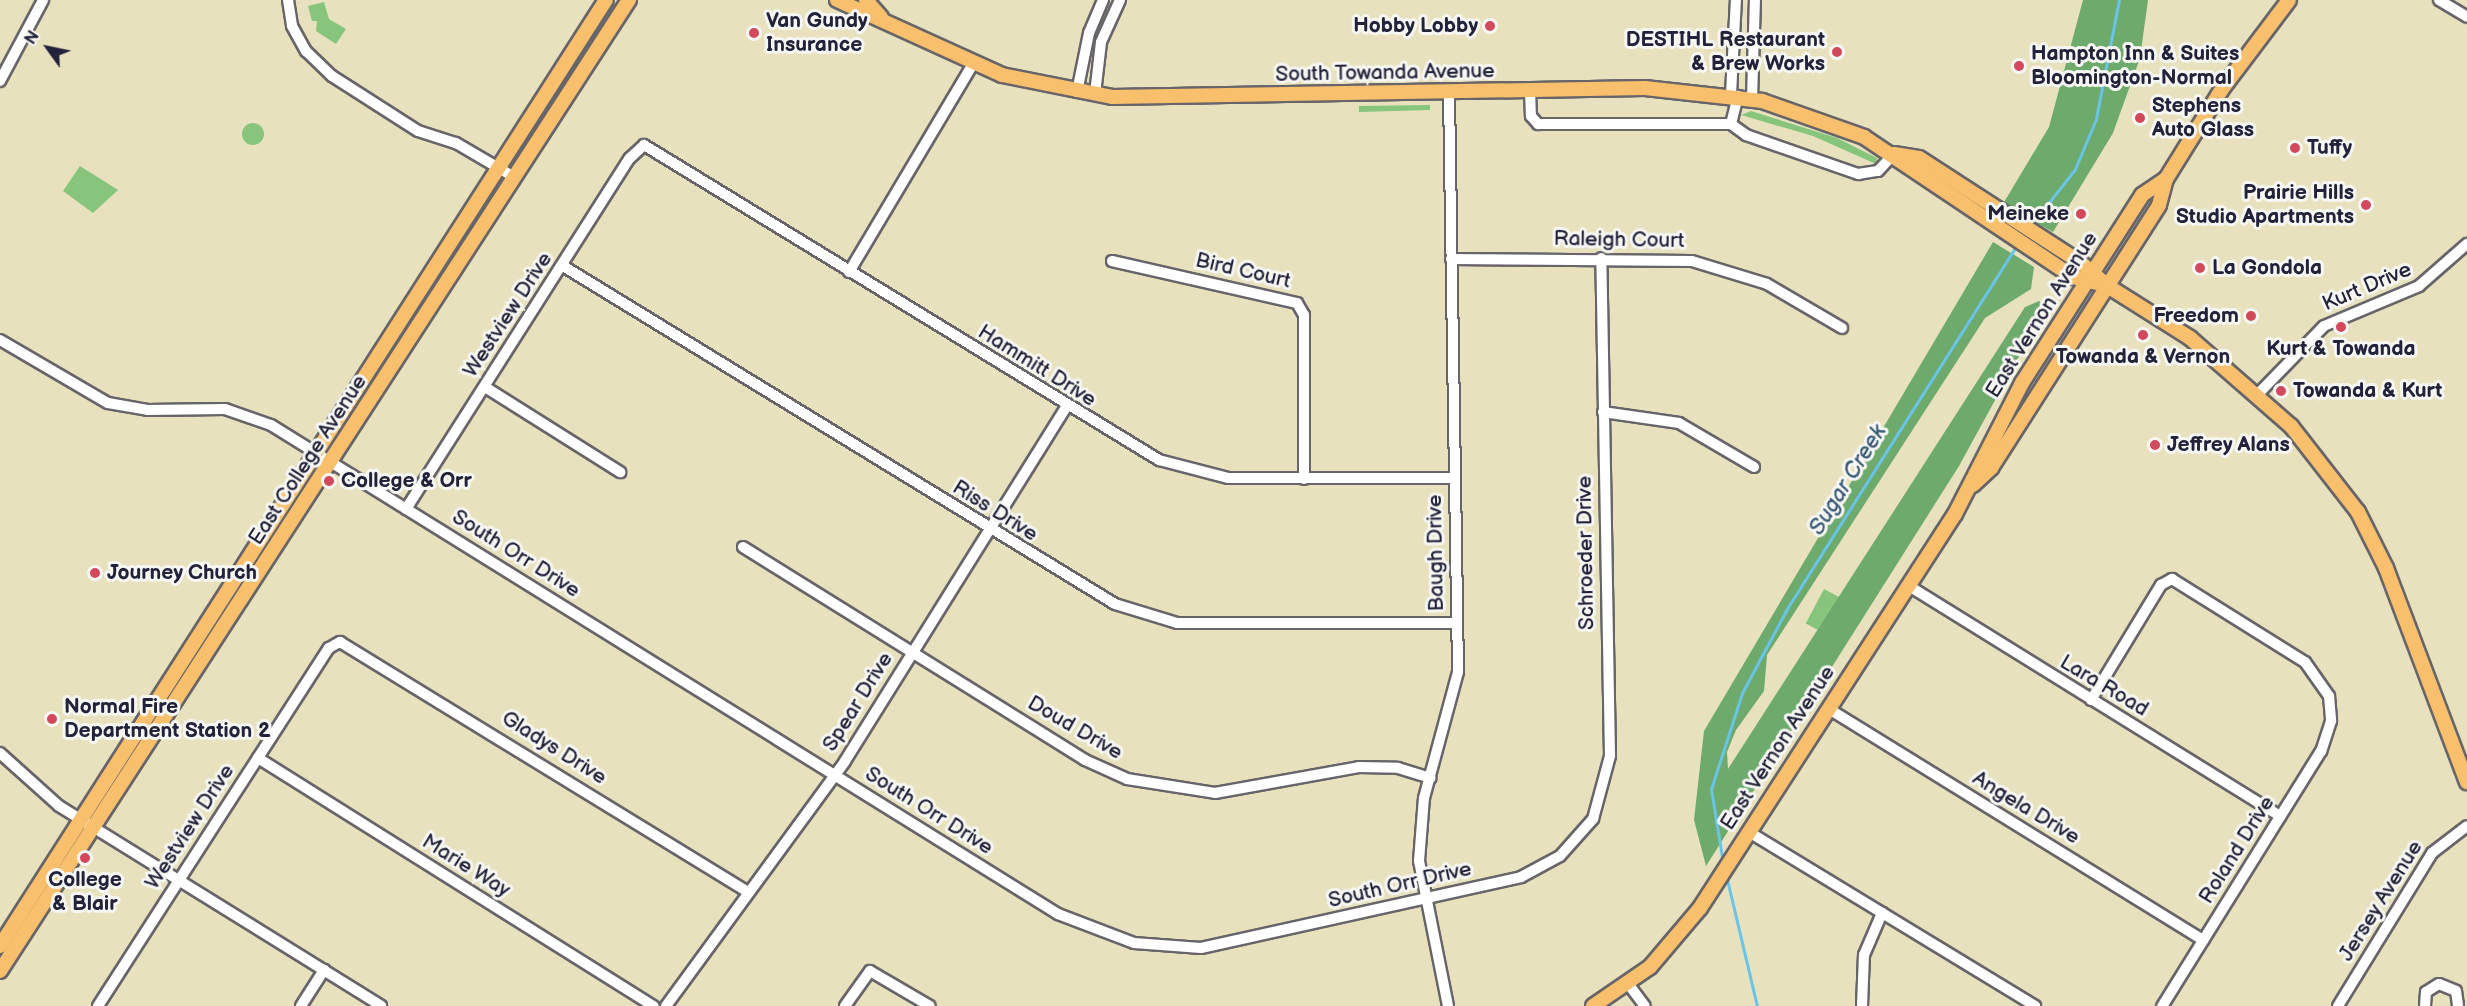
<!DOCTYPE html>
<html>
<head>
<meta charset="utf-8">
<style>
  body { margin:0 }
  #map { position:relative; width:2467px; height:1006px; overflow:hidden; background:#e7e1be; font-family:"Balsamiq Sans",sans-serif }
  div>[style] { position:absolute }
  .green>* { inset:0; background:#87c57c; transform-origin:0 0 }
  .round { border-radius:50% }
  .forest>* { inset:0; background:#6daa6c }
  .stream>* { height:3px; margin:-1.5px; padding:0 1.5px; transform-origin:1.5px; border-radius:1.5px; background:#69c4e7 }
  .roads { filter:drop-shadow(2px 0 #676569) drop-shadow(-2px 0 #676569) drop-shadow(0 2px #676569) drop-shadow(0 -2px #676569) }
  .minor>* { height:10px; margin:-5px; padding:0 5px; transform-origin:5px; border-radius:5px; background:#fff }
  .major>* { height:14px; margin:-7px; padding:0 7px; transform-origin:7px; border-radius:7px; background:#f8bf6c }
  .dots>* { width:16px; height:16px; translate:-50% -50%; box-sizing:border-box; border:3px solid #f6f6f2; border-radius:50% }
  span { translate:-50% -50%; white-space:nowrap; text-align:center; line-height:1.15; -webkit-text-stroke:6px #f6f6f2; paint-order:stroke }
  .poi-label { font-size:21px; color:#22223b; font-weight:700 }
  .left { translate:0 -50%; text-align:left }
  .right { translate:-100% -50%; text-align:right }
  .street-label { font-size:21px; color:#22223b }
  .water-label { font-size:22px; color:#3b5b77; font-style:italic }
  .north { position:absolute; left:18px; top:18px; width:60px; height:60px; -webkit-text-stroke:4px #f6f6f2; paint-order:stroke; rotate:303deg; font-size:16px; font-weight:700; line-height:24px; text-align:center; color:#22223b }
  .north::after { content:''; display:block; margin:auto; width:21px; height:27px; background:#22223b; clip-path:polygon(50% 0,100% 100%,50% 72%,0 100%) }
</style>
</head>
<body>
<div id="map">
  <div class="green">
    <div style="clip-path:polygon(324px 2px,329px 19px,346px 29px,336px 44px,316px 31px,317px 21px,312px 21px,308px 6px)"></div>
    <div style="clip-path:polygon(603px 15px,596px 39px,522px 152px,511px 160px)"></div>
    <div style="clip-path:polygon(1430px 105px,1430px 110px,1359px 112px,1359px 106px)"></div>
    <div style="clip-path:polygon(1751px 111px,1837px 138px,1877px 158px,1876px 164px,1813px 136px,1741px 115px)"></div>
    <div class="round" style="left:242px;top:123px;width:22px;height:22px"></div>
    <div style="clip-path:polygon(80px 166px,118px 190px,93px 213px,63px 191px)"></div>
    <div style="clip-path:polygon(498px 181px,495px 194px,397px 349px,393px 347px,405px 324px)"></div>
    <div style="left:1824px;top:589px;width:17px;height:39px;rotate:28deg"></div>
  </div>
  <div class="forest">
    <div style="clip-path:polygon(2083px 0,2148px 0,2140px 58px,2113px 133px,2053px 232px,2003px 204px,2049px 127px)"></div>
    <div style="clip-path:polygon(1993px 242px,2034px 267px,2031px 289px,1985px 318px,1767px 655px,1764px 691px,1736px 730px,1727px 752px,1728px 769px,2025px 307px,2039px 301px,2046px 307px,1959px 466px,1706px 866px,1694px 820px,1704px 731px)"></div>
  </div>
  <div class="stream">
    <div style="left:2031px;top:225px;width:71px;rotate:-51.8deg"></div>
    <div style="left:2075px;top:169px;width:54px;rotate:-67.2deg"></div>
    <div style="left:2096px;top:119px;width:121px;rotate:-79.1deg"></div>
    <div style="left:1723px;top:863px;width:75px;rotate:-99.2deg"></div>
    <div style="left:1711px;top:789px;width:101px;rotate:-72.1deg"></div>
    <div style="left:1742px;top:693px;width:98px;rotate:-61.9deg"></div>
    <div style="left:1788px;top:607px;width:428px;rotate:-57.7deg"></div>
    <div style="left:1726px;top:875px;width:135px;rotate:76.7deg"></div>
  </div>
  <div class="roads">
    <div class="minor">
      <div style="left:288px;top:0;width:26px;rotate:81deg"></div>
      <div style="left:292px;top:26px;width:29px;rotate:61deg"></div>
      <div style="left:306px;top:51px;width:36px;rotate:44deg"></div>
      <div style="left:332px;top:76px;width:102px;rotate:32.6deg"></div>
      <div style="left:418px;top:131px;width:40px;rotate:18deg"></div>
      <div style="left:456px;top:143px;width:67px;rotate:30.4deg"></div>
      <div style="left:2439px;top:0;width:33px;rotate:31deg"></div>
      <div style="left:0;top:81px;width:92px;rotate:-62deg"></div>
      <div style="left:1530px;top:90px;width:26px;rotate:88deg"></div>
      <div style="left:1531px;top:116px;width:11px;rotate:49deg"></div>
      <div style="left:1538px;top:124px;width:193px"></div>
      <div style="left:1731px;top:124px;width:19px;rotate:36deg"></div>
      <div style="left:1746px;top:135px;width:119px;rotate:19.2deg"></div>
      <div style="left:1858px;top:174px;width:20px;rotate:-9deg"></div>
      <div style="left:1878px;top:171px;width:23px;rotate:-47deg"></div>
      <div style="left:1077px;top:92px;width:60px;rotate:-78.5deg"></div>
      <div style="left:1089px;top:33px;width:36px;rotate:-67deg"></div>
      <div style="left:1095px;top:94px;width:52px;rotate:-83.4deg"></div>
      <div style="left:1101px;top:42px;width:46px;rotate:-65.7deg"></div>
      <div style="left:1731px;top:94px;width:94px;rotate:-87deg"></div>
      <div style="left:1752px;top:99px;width:99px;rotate:-88.3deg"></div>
      <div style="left:1731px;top:124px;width:29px;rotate:-76deg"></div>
      <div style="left:1451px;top:259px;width:241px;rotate:0.5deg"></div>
      <div style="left:1692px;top:261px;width:78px;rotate:17deg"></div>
      <div style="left:1767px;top:284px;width:87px;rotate:30.4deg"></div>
      <div style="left:1112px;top:261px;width:190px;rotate:12.8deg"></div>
      <div style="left:1297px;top:303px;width:14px;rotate:60deg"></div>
      <div style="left:1304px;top:315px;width:164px;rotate:90deg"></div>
      <div style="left:563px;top:266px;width:647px;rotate:31.48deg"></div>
      <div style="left:1115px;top:604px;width:65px;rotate:17deg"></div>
      <div style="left:1177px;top:623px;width:279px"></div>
      <div style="left:849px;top:272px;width:242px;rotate:-59.2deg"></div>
      <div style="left:0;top:340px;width:125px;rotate:30.3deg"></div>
      <div style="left:108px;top:403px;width:40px;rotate:10deg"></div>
      <div style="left:147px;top:410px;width:78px;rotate:-0.7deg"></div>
      <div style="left:225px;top:409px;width:49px;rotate:19.2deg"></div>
      <div style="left:271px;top:425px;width:927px;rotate:31.85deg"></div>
      <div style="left:1058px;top:914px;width:81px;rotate:20.9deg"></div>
      <div style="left:1134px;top:943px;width:67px;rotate:4.3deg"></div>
      <div style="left:1201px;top:948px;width:328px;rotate:-12.5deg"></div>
      <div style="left:1521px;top:877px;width:44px;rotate:-28.3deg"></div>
      <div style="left:1560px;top:856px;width:50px;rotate:-48.3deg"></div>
      <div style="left:1593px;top:819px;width:65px;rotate:-74.9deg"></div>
      <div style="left:1610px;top:756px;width:498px;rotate:-91deg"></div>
      <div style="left:485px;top:387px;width:160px;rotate:32.2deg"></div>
      <div style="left:2259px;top:393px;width:93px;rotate:-45.9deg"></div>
      <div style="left:2324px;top:326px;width:103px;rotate:-22.8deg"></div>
      <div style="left:2419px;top:286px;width:64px;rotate:-41.2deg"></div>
      <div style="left:1603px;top:412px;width:77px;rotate:8.2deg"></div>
      <div style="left:1679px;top:423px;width:87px;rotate:30.4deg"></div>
      <div style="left:406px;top:509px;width:416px;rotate:-57.5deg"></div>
      <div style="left:630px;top:158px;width:19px;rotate:-43deg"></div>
      <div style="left:644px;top:145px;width:604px;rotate:31.45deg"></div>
      <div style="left:1159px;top:460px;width:71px;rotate:14.6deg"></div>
      <div style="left:1228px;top:478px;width:226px"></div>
      <div style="left:743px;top:547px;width:403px;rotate:31.9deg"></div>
      <div style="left:1085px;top:760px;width:46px;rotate:24.3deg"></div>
      <div style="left:1127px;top:779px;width:89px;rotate:9deg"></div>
      <div style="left:1215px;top:793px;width:146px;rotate:-10.2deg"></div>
      <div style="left:1359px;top:767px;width:39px;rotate:1deg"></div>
      <div style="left:1398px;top:768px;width:34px;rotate:17deg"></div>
      <div style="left:1909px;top:586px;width:437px;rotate:31.8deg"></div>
      <div style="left:2091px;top:700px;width:135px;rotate:-58.7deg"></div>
      <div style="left:2161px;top:585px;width:13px;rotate:-29deg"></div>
      <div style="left:2172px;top:579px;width:157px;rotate:32deg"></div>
      <div style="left:2305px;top:662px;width:42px;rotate:54.8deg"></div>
      <div style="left:2329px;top:696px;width:25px;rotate:85deg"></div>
      <div style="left:2331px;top:721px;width:32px;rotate:108deg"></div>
      <div style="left:2321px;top:751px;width:301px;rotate:121.9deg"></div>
      <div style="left:1829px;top:709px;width:440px;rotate:31.7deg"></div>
      <div style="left:0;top:753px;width:79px;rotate:41.9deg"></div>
      <div style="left:59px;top:806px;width:379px;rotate:31.8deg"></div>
      <div style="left:258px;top:758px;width:467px;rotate:32.1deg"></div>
      <div style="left:1749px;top:832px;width:335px;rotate:31.3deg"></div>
      <div style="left:1629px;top:985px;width:26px;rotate:53deg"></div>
      <div style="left:98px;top:1006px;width:426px;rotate:-57.2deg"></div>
      <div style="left:329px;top:648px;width:13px;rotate:-29deg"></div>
      <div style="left:340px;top:642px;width:479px;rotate:31.5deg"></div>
      <div style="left:301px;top:1006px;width:43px;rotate:-57.4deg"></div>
      <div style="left:666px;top:1006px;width:303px;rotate:-53.8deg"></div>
      <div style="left:845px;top:761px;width:417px;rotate:-58deg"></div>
      <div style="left:845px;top:1006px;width:43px;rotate:-54.5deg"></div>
      <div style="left:870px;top:971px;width:69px;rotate:30.3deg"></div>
      <div style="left:1448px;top:1006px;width:148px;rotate:-101.3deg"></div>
      <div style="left:1419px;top:861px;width:63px;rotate:-85.5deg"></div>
      <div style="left:1424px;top:798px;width:131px;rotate:-74.9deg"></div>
      <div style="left:1458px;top:672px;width:580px;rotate:-90.89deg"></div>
      <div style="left:1862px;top:1006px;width:51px;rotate:-87.8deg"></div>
      <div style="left:1864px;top:955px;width:46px;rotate:-66.8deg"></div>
      <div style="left:2338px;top:1006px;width:180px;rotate:-58.4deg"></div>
      <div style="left:2432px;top:853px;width:44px;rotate:-37.6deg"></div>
      <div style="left:2425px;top:1006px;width:14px;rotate:-86deg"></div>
      <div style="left:2426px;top:992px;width:15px;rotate:-32deg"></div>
      <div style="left:2439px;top:984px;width:18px;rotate:22deg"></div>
      <div style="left:2456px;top:991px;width:15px;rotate:82deg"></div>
    </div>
    <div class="major">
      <div style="left:837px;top:0;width:181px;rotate:24.4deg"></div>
      <div style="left:1002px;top:75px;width:112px;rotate:11.3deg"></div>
      <div style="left:1112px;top:97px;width:533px;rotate:-0.97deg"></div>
      <div style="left:1645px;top:88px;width:118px;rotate:6.3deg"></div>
      <div style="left:1762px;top:101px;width:108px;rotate:19.4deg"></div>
      <div style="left:1864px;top:137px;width:252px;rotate:33.8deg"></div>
      <div style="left:2073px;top:277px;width:34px;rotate:14deg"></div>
      <div style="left:866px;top:0;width:23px;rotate:49deg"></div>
      <div style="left:1894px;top:154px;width:25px;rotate:9deg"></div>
      <div style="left:1919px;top:158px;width:192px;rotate:32.9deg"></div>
      <div style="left:2080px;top:262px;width:35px;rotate:41deg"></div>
      <div style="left:2106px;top:285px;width:99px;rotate:32.2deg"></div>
      <div style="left:2190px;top:338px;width:134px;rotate:41.1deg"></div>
      <div style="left:2291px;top:426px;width:109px;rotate:52.1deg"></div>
      <div style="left:2358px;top:512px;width:63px;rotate:63.4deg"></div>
      <div style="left:2386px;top:568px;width:229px;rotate:69.3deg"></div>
      <div style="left:1973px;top:485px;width:25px;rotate:-43deg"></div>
      <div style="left:1991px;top:468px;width:312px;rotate:-57.4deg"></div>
      <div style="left:2159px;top:205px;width:27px;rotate:-75deg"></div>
      <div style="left:2166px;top:179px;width:106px;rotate:-58.1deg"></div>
      <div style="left:2222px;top:89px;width:111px;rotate:-53deg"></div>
      <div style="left:0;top:946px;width:1123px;rotate:-57.36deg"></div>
      <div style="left:0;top:971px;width:1157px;rotate:-57.07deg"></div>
      <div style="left:1593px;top:1006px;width:69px;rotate:-34.4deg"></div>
      <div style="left:1650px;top:967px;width:77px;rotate:-49.7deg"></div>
      <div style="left:1700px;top:908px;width:469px;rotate:-57.1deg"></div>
      <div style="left:1955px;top:514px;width:147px;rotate:-62.9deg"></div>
      <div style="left:2022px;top:383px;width:223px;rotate:-57.4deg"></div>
      <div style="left:2142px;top:195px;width:29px;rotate:-34deg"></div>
    </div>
  </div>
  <div class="dots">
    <div style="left:1490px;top:26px;background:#d1495b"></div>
    <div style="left:754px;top:33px;background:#d1495b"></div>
    <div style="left:1837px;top:52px;background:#d1495b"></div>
    <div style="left:2019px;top:66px;background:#d1495b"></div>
    <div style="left:2140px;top:118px;background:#d1495b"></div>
    <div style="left:2295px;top:148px;background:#d1495b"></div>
    <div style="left:2366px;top:205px;background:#d1495b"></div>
    <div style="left:2081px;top:214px;background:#d1495b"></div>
    <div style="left:2200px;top:268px;background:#d1495b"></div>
    <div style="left:2251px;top:316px;background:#d1495b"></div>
    <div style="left:2341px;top:327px;background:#d1495b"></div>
    <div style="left:2143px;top:335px;background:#d1495b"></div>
    <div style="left:2281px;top:391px;background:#d1495b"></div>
    <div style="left:2155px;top:445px;background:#d1495b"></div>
    <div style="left:329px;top:481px;background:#d1495b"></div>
    <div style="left:95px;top:573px;background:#d1495b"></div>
    <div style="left:52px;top:719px;background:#d1495b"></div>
    <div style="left:85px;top:858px;background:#d1495b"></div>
  </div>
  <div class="poi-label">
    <span class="left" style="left:766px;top:33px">Van Gundy<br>Insurance</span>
    <span class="right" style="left:1478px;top:26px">Hobby Lobby</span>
    <span class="right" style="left:1825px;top:52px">DESTIHL Restaurant<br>&amp; Brew Works</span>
    <span class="left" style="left:2031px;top:66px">Hampton Inn &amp; Suites<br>Bloomington-Normal</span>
    <span class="left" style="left:2152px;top:118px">Stephens<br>Auto Glass</span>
    <span class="left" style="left:2307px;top:148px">Tuffy</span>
    <span class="right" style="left:2354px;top:205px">Prairie Hills<br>Studio Apartments</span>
    <span class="right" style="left:2069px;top:214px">Meineke</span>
    <span class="left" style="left:2212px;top:268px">La Gondola</span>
    <span class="right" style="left:2239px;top:316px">Freedom</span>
    <span style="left:2341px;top:349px">Kurt &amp; Towanda</span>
    <span style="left:2143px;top:357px">Towanda &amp; Vernon</span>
    <span class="left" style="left:2293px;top:391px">Towanda &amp; Kurt</span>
    <span class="left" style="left:2167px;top:445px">Jeffrey Alans</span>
    <span class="left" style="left:341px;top:481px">College &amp; Orr</span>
    <span class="left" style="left:107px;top:573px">Journey Church</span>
    <span class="left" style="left:64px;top:719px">Normal Fire<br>Department Station 2</span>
    <span style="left:85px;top:892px">College<br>&amp; Blair</span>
  </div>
  <div class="street-label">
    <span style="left:1385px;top:73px;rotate:-1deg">South Towanda Avenue</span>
    <span style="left:1619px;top:240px;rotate:1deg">Raleigh Court</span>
    <span style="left:1243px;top:271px;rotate:13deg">Bird Court</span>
    <span style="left:2367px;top:287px;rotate:-23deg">Kurt Drive</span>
    <span style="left:508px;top:315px;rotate:-57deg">Westview Drive</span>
    <span style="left:2042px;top:315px;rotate:-58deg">East Vernon Avenue</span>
    <span style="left:1037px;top:366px;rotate:32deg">Hammitt Drive</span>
    <span style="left:308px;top:460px;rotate:-57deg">East College Avenue</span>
    <span style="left:995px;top:511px;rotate:32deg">Riss Drive</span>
    <span style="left:1436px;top:553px;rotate:-91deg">Baugh Drive</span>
    <span style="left:1586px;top:553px;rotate:-91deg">Schroeder Drive</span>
    <span style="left:516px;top:554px;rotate:32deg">South Orr Drive</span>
    <span style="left:2104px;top:686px;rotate:31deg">Lara Road</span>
    <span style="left:858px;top:702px;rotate:-58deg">Spear Drive</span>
    <span style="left:1075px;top:728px;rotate:30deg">Doud Drive</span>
    <span style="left:554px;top:748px;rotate:32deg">Gladys Drive</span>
    <span style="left:1778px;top:748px;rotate:-57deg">East Vernon Avenue</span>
    <span style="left:2026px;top:808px;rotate:31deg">Angela Drive</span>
    <span style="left:929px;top:811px;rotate:32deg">South Orr Drive</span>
    <span style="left:190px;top:827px;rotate:-57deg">Westview Drive</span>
    <span style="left:2237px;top:850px;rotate:-58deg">Roland Drive</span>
    <span style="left:466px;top:866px;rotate:32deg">Marie Way</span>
    <span style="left:1400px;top:885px;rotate:-13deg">South Orr Drive</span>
    <span style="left:2381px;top:901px;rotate:-58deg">Jersey Avenue</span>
  </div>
  <div class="water-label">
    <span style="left:1848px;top:480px;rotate:-58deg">Sugar Creek</span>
  </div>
  <div class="north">N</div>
</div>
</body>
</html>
